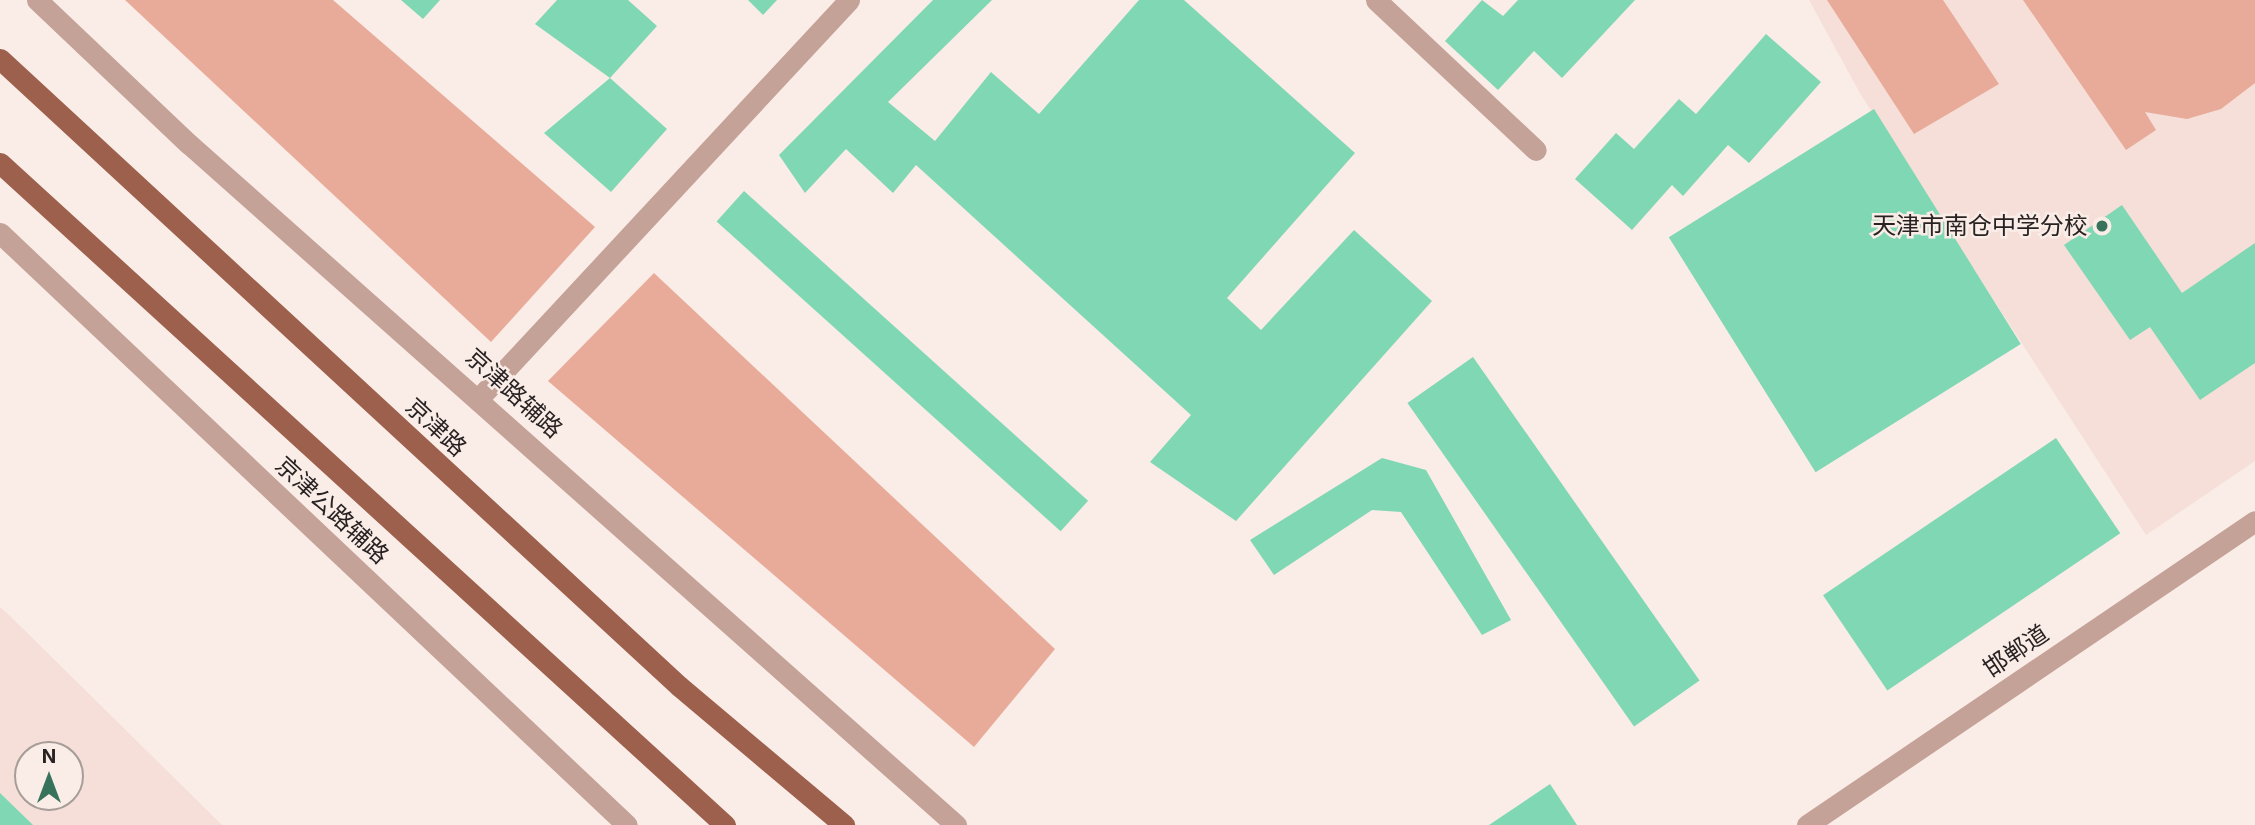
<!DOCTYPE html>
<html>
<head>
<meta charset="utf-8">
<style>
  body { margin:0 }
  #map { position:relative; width:2255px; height:825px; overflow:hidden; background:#faece7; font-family:Inter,"Noto Sans SC",sans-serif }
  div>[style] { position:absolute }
  .built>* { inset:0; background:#f5dfd8 }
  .green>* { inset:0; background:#e8ab99 }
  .building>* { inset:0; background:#80d7b4; transform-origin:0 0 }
  .service>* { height:21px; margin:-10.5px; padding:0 10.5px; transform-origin:10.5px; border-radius:10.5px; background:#c5a297 }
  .minor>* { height:21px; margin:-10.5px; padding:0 10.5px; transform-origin:10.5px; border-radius:10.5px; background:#c5a297 }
  .tertiary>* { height:21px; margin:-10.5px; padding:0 10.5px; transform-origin:10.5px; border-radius:10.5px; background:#c5a297 }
  .primary>* { height:21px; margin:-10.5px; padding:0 10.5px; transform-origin:10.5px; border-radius:10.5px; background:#9c604d }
  .dots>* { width:19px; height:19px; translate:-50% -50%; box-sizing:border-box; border:4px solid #faece7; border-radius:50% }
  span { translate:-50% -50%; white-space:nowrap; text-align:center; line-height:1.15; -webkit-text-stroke:5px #faece7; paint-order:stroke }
  .poi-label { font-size:24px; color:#282322 }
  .right { translate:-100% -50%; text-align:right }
  .street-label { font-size:24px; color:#282322 }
  .north { position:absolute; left:14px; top:741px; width:70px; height:70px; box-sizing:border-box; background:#faece7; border:2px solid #a69c98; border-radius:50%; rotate:0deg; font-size:19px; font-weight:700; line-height:28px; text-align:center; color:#282322 }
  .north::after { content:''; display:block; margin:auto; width:24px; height:32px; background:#37725b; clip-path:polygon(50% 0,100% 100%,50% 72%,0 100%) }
</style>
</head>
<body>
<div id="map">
  <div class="built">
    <div style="clip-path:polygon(1809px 0,2255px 0,2255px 461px,2146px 535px,1861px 95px)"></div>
    <div style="clip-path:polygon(evenodd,0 607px,8px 614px,222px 825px,0 825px,0 607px,28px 755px,70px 755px,70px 797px,28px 797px,28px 755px)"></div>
  </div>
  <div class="green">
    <div style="clip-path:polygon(125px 0,333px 0,595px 227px,491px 342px)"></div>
    <div style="clip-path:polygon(1827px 0,1943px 0,1999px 84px,1914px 134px)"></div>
    <div style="clip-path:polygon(2023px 0,2255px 0,2255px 83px,2221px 109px,2187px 119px,2145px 112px,2156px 130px,2126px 150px)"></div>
    <div style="clip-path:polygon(654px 273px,1055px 649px,974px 747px,548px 381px)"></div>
  </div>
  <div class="building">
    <div style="clip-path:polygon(401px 0,440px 0,423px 19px)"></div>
    <div style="clip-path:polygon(557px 0,628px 0,657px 26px,610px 78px,667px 129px,611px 192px,544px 133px,610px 78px,535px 24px)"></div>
    <div style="clip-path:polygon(748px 0,777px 0,763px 15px)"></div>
    <div style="clip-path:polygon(933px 0,992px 0,888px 102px,935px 141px,991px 72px,1039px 114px,1139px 0,1184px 0,1355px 153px,1227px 298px,1261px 330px,1354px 230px,1432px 301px,1236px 521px,1150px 462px,1191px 415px,916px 165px,893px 193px,846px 149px,805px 193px,779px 155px)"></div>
    <div style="clip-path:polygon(1482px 0,1503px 16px,1518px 0,1635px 0,1562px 78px,1534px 51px,1498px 90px,1445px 41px)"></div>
    <div style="clip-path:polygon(1766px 34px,1821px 82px,1749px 163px,1728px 145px,1683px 196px,1672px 185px,1632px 230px,1575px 179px,1616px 133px,1634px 149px,1679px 99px,1696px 114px)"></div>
    <div style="left:1874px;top:109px;width:277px;height:242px;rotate:58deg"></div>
    <div style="left:744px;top:191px;width:463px;height:41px;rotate:42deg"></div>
    <div style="clip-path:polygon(2122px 205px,2182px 293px,2255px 243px,2255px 363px,2200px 400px,2150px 327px,2130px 340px,2064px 245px)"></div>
    <div style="left:1473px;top:357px;width:395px;height:80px;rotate:55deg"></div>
    <div style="left:2056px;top:438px;width:115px;height:281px;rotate:56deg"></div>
    <div style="clip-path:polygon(1382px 458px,1426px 470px,1511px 620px,1482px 635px,1401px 512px,1372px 510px,1274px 575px,1250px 540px)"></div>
    <div style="clip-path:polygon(1550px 784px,1577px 825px,1489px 825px)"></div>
    <div style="clip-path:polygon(0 793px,33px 825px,0 825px)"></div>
  </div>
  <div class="service">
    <div style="left:1376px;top:0;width:219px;rotate:43.2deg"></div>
    <div style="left:480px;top:397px;width:542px;rotate:-47.09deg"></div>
  </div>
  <div class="minor">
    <div style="left:1807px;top:825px;width:541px;rotate:-34.16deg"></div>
  </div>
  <div class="tertiary">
    <div style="left:37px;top:0;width:209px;rotate:43.5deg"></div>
    <div style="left:189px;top:144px;width:1026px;rotate:41.6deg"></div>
    <div style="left:0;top:233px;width:862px;rotate:43.36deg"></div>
  </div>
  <div class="primary">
    <div style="left:0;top:59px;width:924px;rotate:42.72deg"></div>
    <div style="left:679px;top:686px;width:216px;rotate:40.1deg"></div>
    <div style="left:0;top:163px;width:982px;rotate:42.4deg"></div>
  </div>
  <div class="dots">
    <div style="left:2102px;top:226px;background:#37725b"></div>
  </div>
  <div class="poi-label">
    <span class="right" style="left:2088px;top:226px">天津市南仓中学分校</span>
  </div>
  <div class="street-label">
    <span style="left:514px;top:393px;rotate:42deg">京津路辅路</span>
    <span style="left:436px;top:427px;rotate:43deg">京津路</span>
    <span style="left:332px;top:510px;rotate:43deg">京津公路辅路</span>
    <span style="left:2016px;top:651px;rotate:-34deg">邯郸道</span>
  </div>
  <div class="north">N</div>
</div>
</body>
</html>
